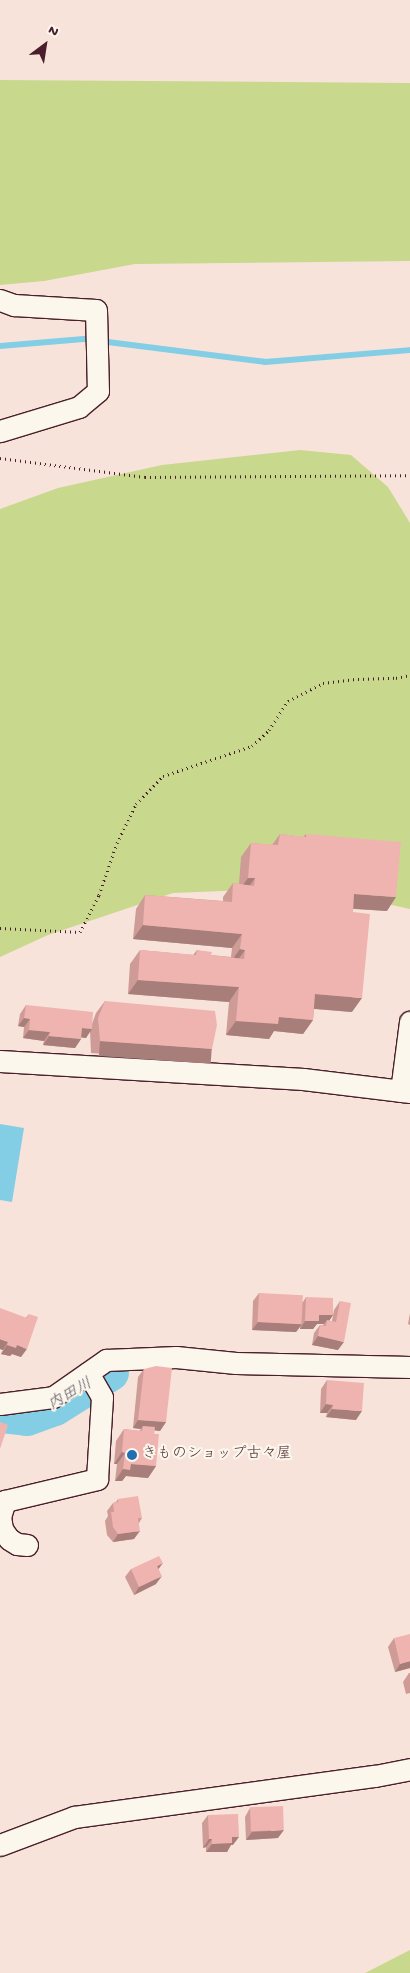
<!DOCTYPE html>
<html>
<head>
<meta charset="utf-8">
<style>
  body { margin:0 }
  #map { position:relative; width:410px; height:1973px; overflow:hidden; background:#f8e3da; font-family:"Gochi Hand","Klee One",sans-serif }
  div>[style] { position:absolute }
  .green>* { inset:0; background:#c8d98d }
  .water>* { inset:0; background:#84cee5 }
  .stream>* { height:6px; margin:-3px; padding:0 3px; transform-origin:3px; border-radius:3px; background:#84cee5 }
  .river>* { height:36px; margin:-18px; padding:0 18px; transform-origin:18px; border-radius:18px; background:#84cee5 }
  .path>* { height:3px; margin-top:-1.5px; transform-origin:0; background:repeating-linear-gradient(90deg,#4a1f2b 0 1px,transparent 0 5px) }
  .roads { filter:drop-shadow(1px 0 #4a1f2b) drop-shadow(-1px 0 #4a1f2b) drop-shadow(0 1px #4a1f2b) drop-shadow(0 -1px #4a1f2b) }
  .minor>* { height:21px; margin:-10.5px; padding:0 10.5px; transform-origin:10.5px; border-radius:10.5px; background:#fbf7ec }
  .wall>* { inset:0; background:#ce9b97 }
  .shaded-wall>* { inset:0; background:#a87e7b; transform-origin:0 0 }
  .building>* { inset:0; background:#f0b4b0; transform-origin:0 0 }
  .dots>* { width:14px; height:14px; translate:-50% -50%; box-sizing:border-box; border:2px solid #fbf7ec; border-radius:50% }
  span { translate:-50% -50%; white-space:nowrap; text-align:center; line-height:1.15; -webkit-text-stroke:4.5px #fbf7ec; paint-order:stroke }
  .poi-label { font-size:15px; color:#4a1f2b }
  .left { translate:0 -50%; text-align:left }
  .water-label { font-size:16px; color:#5b5463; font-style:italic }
  .north { position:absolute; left:20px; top:20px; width:50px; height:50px; -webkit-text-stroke:4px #fbf7ec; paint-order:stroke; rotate:31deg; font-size:14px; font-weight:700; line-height:20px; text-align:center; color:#4a1f2b }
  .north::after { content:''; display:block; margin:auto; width:18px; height:22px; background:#4a1f2b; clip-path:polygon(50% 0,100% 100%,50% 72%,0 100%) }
</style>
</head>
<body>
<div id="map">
  <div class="green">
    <div style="clip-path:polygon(0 80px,410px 83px,410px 261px,135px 264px,44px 281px,0 285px)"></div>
    <div style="clip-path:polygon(300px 450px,351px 455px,388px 487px,410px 523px,410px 909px,365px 899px,248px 890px,173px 893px,48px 935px,0 957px,0 509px,58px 488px,162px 465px)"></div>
    <div style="clip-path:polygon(410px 1950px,410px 1973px,365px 1973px)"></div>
  </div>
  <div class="water">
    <div style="clip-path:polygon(0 1124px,24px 1128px,12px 1202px,0 1200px)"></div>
  </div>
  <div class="stream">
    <div style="left:0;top:346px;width:84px;rotate:-4.8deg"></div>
    <div style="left:84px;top:339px;width:182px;rotate:7.2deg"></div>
    <div style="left:265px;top:362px;width:145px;rotate:-4.7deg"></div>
  </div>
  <div class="river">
    <div style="left:0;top:1415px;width:27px;rotate:6deg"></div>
    <div style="left:27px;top:1418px;width:30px;rotate:-20deg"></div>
    <div style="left:55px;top:1408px;width:66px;rotate:-32deg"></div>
  </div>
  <div class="path">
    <div style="left:0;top:458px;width:146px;rotate:7.5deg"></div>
    <div style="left:145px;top:477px;width:265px;rotate:-0.4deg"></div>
    <div style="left:0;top:928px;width:80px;rotate:2.9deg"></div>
    <div style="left:80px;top:932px;width:42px;rotate:-62.8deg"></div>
    <div style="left:99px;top:895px;width:55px;rotate:-70.9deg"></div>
    <div style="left:117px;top:843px;width:43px;rotate:-64deg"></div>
    <div style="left:136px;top:804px;width:39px;rotate:-46deg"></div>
    <div style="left:163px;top:776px;width:94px;rotate:-18.6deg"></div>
    <div style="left:252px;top:746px;width:23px;rotate:-43deg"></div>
    <div style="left:269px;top:730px;width:35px;rotate:-57deg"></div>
    <div style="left:288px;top:701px;width:39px;rotate:-27deg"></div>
    <div style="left:323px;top:683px;width:35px;rotate:-7deg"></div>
    <div style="left:358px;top:679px;width:38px;rotate:-2deg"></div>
    <div style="left:396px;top:678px;width:14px;rotate:-12deg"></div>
  </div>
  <div class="roads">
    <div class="minor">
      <div style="left:0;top:300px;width:15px;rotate:20deg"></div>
      <div style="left:14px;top:305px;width:82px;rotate:3.5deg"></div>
      <div style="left:96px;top:310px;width:81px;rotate:88.6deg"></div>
      <div style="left:98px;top:391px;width:25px;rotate:140deg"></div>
      <div style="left:79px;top:407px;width:83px;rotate:163.1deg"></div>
      <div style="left:0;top:1061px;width:304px;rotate:3.4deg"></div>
      <div style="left:303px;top:1079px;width:108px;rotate:6.9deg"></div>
      <div style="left:401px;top:1091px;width:70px;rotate:-82.6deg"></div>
      <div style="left:0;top:1404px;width:53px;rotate:-7.5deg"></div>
      <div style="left:53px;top:1397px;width:65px;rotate:-34.9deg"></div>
      <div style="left:106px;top:1360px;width:70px;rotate:-2.5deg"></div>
      <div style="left:176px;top:1357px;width:60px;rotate:5.7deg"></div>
      <div style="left:236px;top:1363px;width:174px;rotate:1.3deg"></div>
      <div style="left:27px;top:1545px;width:10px;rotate:-174deg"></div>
      <div style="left:17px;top:1544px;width:9px;rotate:-148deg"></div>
      <div style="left:9px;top:1539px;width:12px;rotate:-125deg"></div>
      <div style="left:2px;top:1529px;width:12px;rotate:-99deg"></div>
      <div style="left:0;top:1517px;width:17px;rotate:-73deg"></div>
      <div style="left:5px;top:1501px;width:95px;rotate:-13.4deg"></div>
      <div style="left:97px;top:1479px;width:82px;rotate:-86.5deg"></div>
      <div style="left:102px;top:1397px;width:28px;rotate:-120deg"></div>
      <div style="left:0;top:1845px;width:79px;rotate:-20.7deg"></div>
      <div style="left:74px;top:1817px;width:304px;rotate:-7.8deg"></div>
      <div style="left:375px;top:1776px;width:36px;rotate:-11deg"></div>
    </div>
  </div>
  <div class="wall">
    <div style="clip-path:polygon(280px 834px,303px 837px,306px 834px,387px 911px,353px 909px,352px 1012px,314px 1009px,313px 1020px,303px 1034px,274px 1031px,269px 1039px,226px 1035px,229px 1002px,128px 994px,130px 964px,140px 950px,193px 955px,197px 950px,211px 955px,231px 957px,232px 948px,133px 939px,136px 909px,145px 895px,223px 901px,223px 897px,233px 883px,239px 884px,241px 857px,251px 843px,272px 845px)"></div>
    <div style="clip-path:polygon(105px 1001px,212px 1049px,204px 1061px,91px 1053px,90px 1031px,86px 1038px,81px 1037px,81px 1039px,75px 1048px,43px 1045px,44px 1041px,23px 1038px,24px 1027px,18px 1026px,20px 1014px,26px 1005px,92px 1024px,96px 1013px)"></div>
    <div style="clip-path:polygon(259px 1293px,303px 1302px,306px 1297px,333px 1315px,329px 1321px,332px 1321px,334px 1310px,340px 1301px,338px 1350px,312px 1345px,314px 1333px,320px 1325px,323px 1325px,324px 1324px,317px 1324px,313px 1329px,300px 1329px,300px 1327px,296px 1332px,252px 1330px,253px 1301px)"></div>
    <div style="clip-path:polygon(410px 1313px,410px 1325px,408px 1324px)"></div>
    <div style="clip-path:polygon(29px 1314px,21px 1357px,12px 1354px,10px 1356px,1px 1354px,3px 1350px,0 1349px)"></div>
    <div style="clip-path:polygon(144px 1369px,166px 1422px,160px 1431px,154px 1430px,156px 1466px,148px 1478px,126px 1476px,122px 1481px,115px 1481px,117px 1464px,114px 1464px,116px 1441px,124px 1429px,139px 1431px,141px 1429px,133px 1428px,138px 1377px)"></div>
    <div style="clip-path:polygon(327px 1380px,356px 1420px,326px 1417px,327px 1413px,320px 1413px,321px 1389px)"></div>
    <div style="clip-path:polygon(118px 1499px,142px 1518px,139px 1523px,134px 1539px,113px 1542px,107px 1535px,105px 1521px,108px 1516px,107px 1511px,113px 1503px,116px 1502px)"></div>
    <div style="clip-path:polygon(131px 1569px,158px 1569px,156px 1584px,134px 1595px,125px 1577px)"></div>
    <div style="clip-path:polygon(394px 1638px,410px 1668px,395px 1672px,388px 1647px)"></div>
    <div style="clip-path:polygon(409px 1673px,410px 1673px,410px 1693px,406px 1694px,403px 1682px)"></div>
    <div style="clip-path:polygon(250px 1808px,278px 1838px,246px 1840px,245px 1817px)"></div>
    <div style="clip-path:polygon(208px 1815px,233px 1845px,231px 1845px,227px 1852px,206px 1852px,206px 1847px,203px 1848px,202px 1823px)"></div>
  </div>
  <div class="shaded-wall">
    <div style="clip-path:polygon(248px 878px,255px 878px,245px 892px,238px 892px)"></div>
    <div style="clip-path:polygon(354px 894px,396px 897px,387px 911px,344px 908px)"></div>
    <div style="clip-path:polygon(143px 925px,242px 934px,232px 948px,133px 939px)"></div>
    <div style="clip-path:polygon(240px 949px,245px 950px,235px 964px,230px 963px)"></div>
    <div style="clip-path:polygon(138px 980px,239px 987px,229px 1002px,128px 994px)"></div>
    <div style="clip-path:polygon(315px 994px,362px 998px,352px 1012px,305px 1008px)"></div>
    <div style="clip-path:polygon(279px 1017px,313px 1020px,303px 1034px,274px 1031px,269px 1039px,226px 1035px,236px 1021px)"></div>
    <div style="clip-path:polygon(24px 1018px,30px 1019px,24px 1027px,18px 1026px)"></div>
    <div style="clip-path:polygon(82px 1028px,92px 1029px,86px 1038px,76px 1037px)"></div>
    <div style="clip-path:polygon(29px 1030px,50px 1032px,44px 1041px,23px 1038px)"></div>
    <div style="clip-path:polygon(49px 1036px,81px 1039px,75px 1048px,43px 1045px)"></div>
    <div style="left:100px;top:1041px;width:112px;height:15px;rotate:4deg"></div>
    <div style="clip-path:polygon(319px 1315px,333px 1315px,327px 1324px,327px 1320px,324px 1324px,317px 1324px,313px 1329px,300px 1329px,305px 1321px)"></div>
    <div style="clip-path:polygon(258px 1322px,302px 1324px,296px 1332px,252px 1330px)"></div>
    <div style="clip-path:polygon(318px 1336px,344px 1342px,338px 1350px,312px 1345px)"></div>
    <div style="clip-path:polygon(0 1339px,8px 1342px,3px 1350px,0 1349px)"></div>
    <div style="clip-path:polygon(7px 1345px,17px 1345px,27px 1349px,21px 1357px,12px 1354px,10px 1356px,1px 1354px)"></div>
    <div style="clip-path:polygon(326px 1404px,333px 1405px,327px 1413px,320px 1413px)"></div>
    <div style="clip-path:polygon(332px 1409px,362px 1411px,356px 1420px,326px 1417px)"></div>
    <div style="clip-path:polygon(138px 1420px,166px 1422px,160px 1431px,143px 1429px,143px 1426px,141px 1429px,133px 1428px)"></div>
    <div style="clip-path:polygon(122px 1452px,125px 1453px,117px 1464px,114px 1464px)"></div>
    <div style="clip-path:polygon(131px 1464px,156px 1466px,148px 1478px,126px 1476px,122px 1481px,115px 1481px,123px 1469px)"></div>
    <div style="clip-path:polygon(140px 1531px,134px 1539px,113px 1542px,118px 1534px)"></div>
    <div style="clip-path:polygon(163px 1563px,157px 1571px,157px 1566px)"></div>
    <div style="clip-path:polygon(162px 1576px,156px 1584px,134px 1595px,139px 1587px)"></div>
    <div style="clip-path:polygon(410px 1661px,410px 1668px,395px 1672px,400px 1664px)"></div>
    <div style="clip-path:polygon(284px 1830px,278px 1838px,246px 1840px,252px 1832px)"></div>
    <div style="clip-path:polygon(232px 1837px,239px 1837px,233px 1845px,231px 1845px,227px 1852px,206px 1852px,212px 1844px)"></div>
    <div style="clip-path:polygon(209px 1839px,212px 1839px,206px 1847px,203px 1848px)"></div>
  </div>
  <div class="building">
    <div style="clip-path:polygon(280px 834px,306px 837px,306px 834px,401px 842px,396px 897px,354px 894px,353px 912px,370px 914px,362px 998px,315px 994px,313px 1020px,279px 1017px,278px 1024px,236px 1021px,239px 987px,138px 980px,140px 950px,196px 955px,197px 950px,212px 952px,211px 955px,244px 959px,245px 950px,240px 949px,242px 934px,143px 925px,145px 895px,232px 902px,233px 883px,254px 886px,255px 878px,248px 878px,251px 843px,278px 845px)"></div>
    <div style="clip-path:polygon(105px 1001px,215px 1011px,217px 1025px,212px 1049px,100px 1041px,98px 1018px)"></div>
    <div style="clip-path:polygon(26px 1005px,93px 1012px,92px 1029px,82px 1028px,81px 1039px,49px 1036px,50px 1032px,29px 1030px,30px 1019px,24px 1018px)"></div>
    <div style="left:259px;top:1293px;width:44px;height:29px;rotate:3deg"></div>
    <div style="clip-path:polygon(306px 1297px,333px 1298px,333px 1315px,319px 1315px,319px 1321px,305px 1321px)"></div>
    <div style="clip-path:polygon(340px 1301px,351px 1303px,344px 1342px,318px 1336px,320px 1325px,326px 1326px,327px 1320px,336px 1322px)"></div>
    <div style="clip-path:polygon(0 1308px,27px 1318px,29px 1314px,38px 1317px,27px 1349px,17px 1345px,16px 1348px,7px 1345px,8px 1342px,0 1339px)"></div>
    <div style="clip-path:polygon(156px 1366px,172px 1368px,166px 1422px,138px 1420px,144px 1369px)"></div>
    <div style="clip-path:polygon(327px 1380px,364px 1383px,362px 1411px,332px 1409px,333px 1405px,326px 1404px)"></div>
    <div style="clip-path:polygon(0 1422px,8px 1425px,0 1449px)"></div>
    <div style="clip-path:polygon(143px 1426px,155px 1427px,154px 1434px,159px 1434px,156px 1466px,131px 1464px,130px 1470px,123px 1469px,125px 1453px,122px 1452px,124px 1429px,142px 1431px)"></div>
    <div style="clip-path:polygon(138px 1496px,142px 1518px,138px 1518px,140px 1531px,118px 1534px,113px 1527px,111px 1512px,114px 1512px,113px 1503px,118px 1502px,118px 1499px)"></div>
    <div style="clip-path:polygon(159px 1556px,163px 1563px,157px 1566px,162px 1576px,139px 1587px,131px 1569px)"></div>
    <div style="clip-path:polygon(410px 1634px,410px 1661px,400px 1664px,394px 1638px)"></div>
    <div style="left:283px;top:1806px;width:24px;height:33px;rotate:88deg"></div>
    <div style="clip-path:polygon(238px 1814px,239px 1837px,232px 1837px,232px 1843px,212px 1844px,212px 1839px,209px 1839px,208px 1815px)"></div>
  </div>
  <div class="dots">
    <div style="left:132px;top:1455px;background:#1f6fb2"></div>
  </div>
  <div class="poi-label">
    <span class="left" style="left:142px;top:1455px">きものショップ古々屋</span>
  </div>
  <div class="water-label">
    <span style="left:71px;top:1396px;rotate:-30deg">内田川</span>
  </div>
  <div class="north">N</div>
</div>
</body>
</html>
